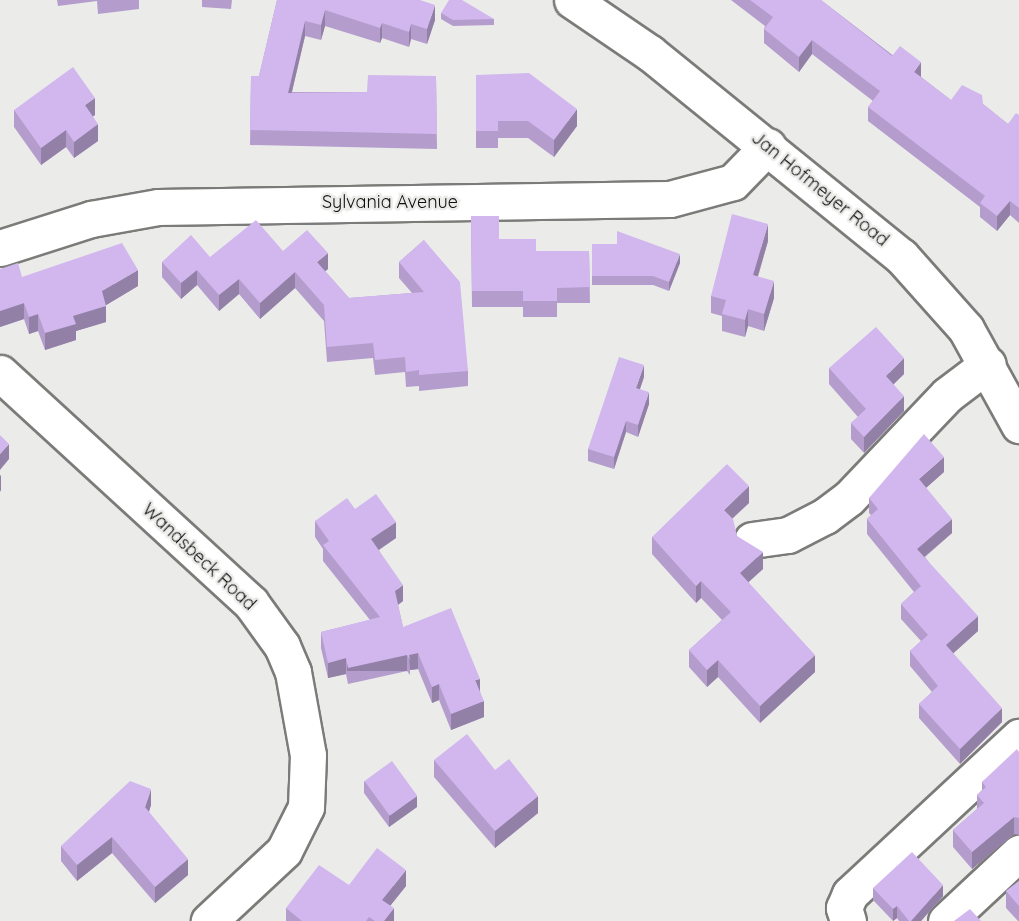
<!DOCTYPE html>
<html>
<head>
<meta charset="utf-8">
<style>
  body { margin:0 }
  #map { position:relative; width:1019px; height:921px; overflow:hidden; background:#ebece9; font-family:Quicksand,sans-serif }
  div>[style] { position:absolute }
  .roads { filter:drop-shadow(2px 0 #7b7c79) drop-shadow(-2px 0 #7b7c79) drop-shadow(0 2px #7b7c79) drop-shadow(0 -2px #7b7c79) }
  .minor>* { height:35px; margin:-17.5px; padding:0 17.5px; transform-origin:17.5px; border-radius:17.5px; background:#fff }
  .wall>* { inset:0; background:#b49dcd }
  .shaded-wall>* { inset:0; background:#9280a7; transform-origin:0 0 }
  .building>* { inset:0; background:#d1b7ee; transform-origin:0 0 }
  span { translate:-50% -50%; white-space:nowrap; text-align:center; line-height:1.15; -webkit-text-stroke:5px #ebece9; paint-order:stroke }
  .street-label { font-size:18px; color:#0f0f0e }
</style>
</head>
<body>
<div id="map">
  <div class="roads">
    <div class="minor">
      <div style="left:572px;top:0;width:94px;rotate:34.2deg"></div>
      <div style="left:650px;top:53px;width:323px;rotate:39deg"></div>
      <div style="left:901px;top:256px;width:98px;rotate:48.3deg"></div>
      <div style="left:966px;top:329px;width:110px;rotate:61.1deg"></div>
      <div style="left:0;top:248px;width:96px;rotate:-17.7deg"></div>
      <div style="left:91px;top:219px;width:68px;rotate:-10.2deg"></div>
      <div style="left:158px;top:207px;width:512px;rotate:-0.9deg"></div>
      <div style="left:670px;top:199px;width:65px;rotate:-15.1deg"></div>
      <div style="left:733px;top:182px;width:50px;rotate:-45.8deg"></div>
      <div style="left:0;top:373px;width:340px;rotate:42.5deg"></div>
      <div style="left:251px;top:603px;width:53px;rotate:54.2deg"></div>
      <div style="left:282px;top:646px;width:28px;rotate:67deg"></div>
      <div style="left:293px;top:672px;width:84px;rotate:79.8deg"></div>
      <div style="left:308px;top:755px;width:52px;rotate:92.2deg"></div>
      <div style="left:306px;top:807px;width:49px;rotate:116.6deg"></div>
      <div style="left:284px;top:851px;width:103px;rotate:137deg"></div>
      <div style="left:752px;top:540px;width:36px;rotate:-8deg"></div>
      <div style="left:788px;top:535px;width:42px;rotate:-27.2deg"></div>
      <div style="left:825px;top:516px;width:30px;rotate:-37deg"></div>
      <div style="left:849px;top:498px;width:142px;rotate:-46.4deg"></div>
      <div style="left:947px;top:395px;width:51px;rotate:-37.1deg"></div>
      <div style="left:848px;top:921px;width:14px;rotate:-107deg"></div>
      <div style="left:844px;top:908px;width:15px;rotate:-67deg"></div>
      <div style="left:850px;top:894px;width:231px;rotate:-42.9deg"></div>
      <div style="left:946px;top:921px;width:100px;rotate:-43deg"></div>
    </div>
  </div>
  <div class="wall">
    <div style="clip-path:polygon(57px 0,139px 0,139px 9px,98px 14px,97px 1px,58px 6px)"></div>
    <div style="clip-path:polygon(202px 0,232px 0,231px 9px,202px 7px)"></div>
    <div style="clip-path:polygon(277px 0,435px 20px,427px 44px,411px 39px,409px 47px,382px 38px,380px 43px,325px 26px,321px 40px,305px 36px,292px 92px,367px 92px,436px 76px,437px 149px,250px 145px,251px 76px,259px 76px)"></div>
    <div style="clip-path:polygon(731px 0,821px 0,951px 100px,983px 104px,1008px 124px,1019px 115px,1019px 223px,1010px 215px,997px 231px,980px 217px,980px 207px,868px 121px,868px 107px,873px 101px,812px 54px,799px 72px,764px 43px,764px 29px,765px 26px)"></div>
    <div style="clip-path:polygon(441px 13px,494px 19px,494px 25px,453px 26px,441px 19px)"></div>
    <div style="clip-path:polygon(476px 75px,577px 126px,554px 157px,528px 138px,498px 138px,498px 148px,476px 148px)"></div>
    <div style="clip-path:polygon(14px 110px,95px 115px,93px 116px,98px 141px,74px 158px,66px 147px,41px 165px,14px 127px)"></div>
    <div style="clip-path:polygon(471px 216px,499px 239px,536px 251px,589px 251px,590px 303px,557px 303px,557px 317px,523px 317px,523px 307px,472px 307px)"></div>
    <div style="clip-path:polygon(424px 240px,468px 371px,468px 386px,419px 391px,419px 386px,406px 387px,405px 372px,375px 375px,373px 358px,327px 362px,324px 321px,295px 288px,260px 319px,239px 294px,219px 311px,197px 285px,181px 299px,162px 277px,162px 262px,283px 251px,328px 269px,325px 271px,349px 298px,412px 293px,399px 278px,399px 262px)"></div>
    <div style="clip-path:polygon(768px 241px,758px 277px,774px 298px,764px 331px,748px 326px,745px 337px,722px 331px,722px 316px,711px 313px,711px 296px)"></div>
    <div style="clip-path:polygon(592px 244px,680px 263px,669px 291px,653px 285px,592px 285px)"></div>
    <div style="clip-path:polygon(0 269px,22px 277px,138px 286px,106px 305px,106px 322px,76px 331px,76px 340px,45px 350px,38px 331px,29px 334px,24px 319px,0 327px)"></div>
    <div style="clip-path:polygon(829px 368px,904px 374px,893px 384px,904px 411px,864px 453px,851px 439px,851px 423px,858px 417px,829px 384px)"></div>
    <div style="clip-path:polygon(644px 377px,640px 389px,649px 404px,638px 437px,626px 432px,614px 469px,588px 461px,588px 449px)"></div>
    <div style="clip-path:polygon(944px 472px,926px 488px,952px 533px,925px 557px,978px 631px,953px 653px,1002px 722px,960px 764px,919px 718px,919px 704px,932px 692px,910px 666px,910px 651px,921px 641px,901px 619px,901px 604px,914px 592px,867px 534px,867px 519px,871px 515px,869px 513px,869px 498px)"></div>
    <div style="clip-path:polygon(749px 503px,732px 519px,737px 536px,763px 569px,748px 582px,815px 672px,760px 723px,718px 677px,707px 687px,689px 667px,689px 650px,722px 620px,701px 598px,696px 603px,652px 554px,652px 537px)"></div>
    <div style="clip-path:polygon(355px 509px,396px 538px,379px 550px,403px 601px,398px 605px,403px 627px,480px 691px,484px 717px,451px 730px,439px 700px,432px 703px,418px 669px,410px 670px,410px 675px,407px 671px,348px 684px,346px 674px,328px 678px,321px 648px,321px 632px,370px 620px,323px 561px,323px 549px,315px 537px,315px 521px)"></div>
    <div style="clip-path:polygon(1019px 752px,1019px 835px,1014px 834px,972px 869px,953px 847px,953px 830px,977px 809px,977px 795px,982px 790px,982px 782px)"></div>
    <div style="clip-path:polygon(434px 760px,495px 770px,538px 813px,495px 848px,434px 777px)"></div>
    <div style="clip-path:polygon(364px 781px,417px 807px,389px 827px,364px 793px)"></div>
    <div style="clip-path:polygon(151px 805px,149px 812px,188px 875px,155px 903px,112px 853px,77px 881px,61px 861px,61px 846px)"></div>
    <div style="clip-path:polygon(1019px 881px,1019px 921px,1018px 921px,1006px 908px,1006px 891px)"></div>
    <div style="clip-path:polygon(349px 885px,406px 886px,390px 906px,394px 921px,286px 921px,286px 908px)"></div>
    <div style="clip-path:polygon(873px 888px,943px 896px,921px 921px,899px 921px,897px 918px,893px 921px,873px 900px)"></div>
  </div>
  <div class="shaded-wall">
    <div style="clip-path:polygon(435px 5px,435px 20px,427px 44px,427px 29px)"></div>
    <div style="clip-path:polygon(325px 10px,325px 26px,321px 40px,321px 25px)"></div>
    <div style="clip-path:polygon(305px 21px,305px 36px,288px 108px,288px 93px)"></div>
    <div style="clip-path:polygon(382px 23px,382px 38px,380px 43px,380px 28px)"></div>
    <div style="clip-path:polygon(411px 24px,411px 39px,409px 47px,409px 32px)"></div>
    <div style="clip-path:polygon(812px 40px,812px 54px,799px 72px,799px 57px)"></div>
    <div style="clip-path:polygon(921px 62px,921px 77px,914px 72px)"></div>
    <div style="clip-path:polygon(95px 98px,95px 115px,85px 122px,85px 105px)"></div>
    <div style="clip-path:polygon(577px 109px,577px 126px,554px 157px,554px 140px)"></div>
    <div style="clip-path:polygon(98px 124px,98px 141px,74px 158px,74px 142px)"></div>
    <div style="clip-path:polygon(66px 130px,66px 147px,41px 165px,41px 148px)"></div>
    <div style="clip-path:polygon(1010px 201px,1010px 215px,997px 231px,997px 216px)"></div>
    <div style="clip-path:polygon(768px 224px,768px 241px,753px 292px,753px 275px)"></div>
    <div style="clip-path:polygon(328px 253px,328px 269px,317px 278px,317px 262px)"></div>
    <div style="clip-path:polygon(680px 254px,680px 263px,669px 291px,669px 282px)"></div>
    <div style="clip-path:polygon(138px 270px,138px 286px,103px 307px,106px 306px,106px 322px,76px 331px,76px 340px,45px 350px,45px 333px,73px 316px,102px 291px)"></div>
    <div style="clip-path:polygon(197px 270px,197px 285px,181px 299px,181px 283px)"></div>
    <div style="clip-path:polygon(295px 272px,295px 288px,260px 319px,260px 303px)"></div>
    <div style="clip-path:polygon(239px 279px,239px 294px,219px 311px,219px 295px)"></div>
    <div style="clip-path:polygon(774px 281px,774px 298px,764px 331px,764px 314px)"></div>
    <div style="clip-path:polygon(24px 303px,24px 319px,0 327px,0 311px)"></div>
    <div style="clip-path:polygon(748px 309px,748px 326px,745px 337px,745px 320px)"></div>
    <div style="clip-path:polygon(38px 314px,38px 331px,29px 334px,29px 317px)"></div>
    <div style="clip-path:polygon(904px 358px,904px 374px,886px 392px,886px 376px)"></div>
    <div style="clip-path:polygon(644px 365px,644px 377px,636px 400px,636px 388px)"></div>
    <div style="clip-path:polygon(649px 392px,649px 404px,638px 437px,638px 425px)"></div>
    <div style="clip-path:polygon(904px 396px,904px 411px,864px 453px,864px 437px)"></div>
    <div style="clip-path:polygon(626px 421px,626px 432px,614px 469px,614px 457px)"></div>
    <div style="clip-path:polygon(9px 444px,9px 459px,0 470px,0 454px)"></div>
    <div style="clip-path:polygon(944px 457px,944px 472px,919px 494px,919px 479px)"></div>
    <div style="clip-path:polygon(1px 475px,1px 490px,0 492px,0 476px)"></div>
    <div style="clip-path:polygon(749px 486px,749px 503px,724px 526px,724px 510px)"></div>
    <div style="clip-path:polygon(952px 519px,952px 533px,917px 563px,917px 549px)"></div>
    <div style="clip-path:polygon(396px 522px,396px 538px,371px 555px,371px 539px)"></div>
    <div style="clip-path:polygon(763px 552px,763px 569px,740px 590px,740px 573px)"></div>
    <div style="clip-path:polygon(701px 581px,701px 598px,696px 603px,696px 586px)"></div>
    <div style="clip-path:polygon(403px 585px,403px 601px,395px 607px,395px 591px)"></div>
    <div style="clip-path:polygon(978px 616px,978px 631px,946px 660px,946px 645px)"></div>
    <div style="clip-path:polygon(418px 653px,418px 669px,410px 670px,409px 655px)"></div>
    <div style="left:407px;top:655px;width:16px;height:60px;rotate:90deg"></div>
    <div style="clip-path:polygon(815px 655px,815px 672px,760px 723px,760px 706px)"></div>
    <div style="clip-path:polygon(346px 658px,346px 674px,328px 678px,328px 663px)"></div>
    <div style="clip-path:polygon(718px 660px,718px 677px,707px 687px,707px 670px)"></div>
    <div style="clip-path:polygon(480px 679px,480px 694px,475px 680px)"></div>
    <div style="clip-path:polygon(439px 684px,439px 700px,432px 703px,432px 687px)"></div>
    <div style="clip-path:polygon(484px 701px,484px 717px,451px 730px,451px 714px)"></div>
    <div style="clip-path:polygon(1002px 708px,1002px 722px,960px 764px,960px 749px)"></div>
    <div style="clip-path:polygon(151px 789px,151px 805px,145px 823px,145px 807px)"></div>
    <div style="clip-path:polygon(417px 796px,417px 807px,389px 827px,389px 815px)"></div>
    <div style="clip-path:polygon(538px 796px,538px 813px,495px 848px,495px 831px)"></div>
    <div style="clip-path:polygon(1014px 817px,1014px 834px,972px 869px,972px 852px)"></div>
    <div style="clip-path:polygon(112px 837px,112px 853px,77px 881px,77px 865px)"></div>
    <div style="clip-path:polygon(188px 859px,188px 875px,155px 903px,155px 887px)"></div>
    <div style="clip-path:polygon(406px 870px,406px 886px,382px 916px,382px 900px)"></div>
    <div style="clip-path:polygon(943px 885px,943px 896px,921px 921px,911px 921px)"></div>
    <div style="clip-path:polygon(897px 906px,897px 918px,893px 921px,893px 909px)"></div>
    <div style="clip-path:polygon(394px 908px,394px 921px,384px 921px)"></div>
  </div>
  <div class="building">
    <div style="clip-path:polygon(277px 0,420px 0,435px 5px,427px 29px,411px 24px,409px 32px,382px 23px,380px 28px,325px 10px,321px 25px,305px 21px,288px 93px,367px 92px,368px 75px,436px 76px,437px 134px,250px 130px,251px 76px,259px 76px)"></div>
    <div style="clip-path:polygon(449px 0,462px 0,494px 19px,453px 20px,441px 13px)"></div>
    <div style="clip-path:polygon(750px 0,821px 0,892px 56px,900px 46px,921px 62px,914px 72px,951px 100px,962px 85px,982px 95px,983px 104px,1008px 124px,1016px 113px,1019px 115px,1019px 208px,1010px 201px,997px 216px,980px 203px,985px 196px,868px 107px,880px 91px,812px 40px,799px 57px,764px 29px,773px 17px)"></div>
    <div style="clip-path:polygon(73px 67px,95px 98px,85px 105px,98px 124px,74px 142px,66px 130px,41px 148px,14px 110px)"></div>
    <div style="clip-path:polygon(529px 73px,577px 109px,554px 140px,528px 121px,498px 121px,498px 131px,476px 131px,476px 75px)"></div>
    <div style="clip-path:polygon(732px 214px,768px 224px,753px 275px,774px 281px,764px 314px,748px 309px,745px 320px,722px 314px,726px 300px,711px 296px)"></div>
    <div style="clip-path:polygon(471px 216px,499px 216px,499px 239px,536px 239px,536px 251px,589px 251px,590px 287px,557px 288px,557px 301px,523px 301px,523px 291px,472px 291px)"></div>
    <div style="clip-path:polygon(256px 220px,283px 251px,307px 230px,328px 253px,317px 262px,349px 298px,424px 292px,399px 262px,424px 240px,460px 282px,468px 371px,419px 375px,419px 370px,406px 372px,405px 357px,375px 360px,373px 343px,327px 347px,324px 305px,295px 272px,260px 303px,239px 279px,219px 295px,197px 270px,181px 283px,162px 262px,191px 235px,210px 257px)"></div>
    <div style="clip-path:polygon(617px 231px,680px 254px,669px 282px,653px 276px,592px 276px,592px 244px,617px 244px)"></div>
    <div style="clip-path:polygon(122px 243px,138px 270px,102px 291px,106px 306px,73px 316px,76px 324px,45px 333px,38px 314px,29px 317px,24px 303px,0 311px,0 269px,18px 263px,22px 277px)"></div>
    <div style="clip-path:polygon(876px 327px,904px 358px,886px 376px,904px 396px,864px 437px,851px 423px,866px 409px,829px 368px)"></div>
    <div style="clip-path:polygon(619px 357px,644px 365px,636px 388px,649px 392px,638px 425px,626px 421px,614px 457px,588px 449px)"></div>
    <div style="clip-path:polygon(924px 434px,944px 457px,919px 479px,952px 519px,917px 549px,978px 616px,946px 645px,1002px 708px,960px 749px,919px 704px,938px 686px,910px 651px,928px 635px,901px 604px,921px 586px,867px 519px,878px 509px,869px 498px)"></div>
    <div style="clip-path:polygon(0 435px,9px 444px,0 454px)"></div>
    <div style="clip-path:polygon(727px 464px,749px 486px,724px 510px,733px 519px,737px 536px,763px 552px,740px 573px,815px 655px,760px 706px,718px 660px,707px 670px,689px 650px,731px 612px,701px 581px,696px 586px,652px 537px)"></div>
    <div style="clip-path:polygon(376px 494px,396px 522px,371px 539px,403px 585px,395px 591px,403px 627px,451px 608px,480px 679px,475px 680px,484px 701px,451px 714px,439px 684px,432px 687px,418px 653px,409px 655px,410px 660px,407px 655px,348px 668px,346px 658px,328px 663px,321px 632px,380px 617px,323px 545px,329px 541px,315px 521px,347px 498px,355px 509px)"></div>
    <div style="clip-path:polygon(467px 734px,495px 770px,509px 759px,538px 796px,495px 831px,434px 760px)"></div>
    <div style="clip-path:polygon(1017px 749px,1019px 752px,1019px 818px,1014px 817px,972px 852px,953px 830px,984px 803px,977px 795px,986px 787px,982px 782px)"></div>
    <div style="left:392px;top:761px;width:43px;height:34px;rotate:54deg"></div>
    <div style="clip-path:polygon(130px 781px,151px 789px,145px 807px,188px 859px,155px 887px,112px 837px,77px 865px,61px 846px)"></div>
    <div style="clip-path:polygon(377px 848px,406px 870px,382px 900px,394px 908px,384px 921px,375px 921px,369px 917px,366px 921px,302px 921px,286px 908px,319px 865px,349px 885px)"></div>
    <div style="clip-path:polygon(912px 852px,943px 885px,911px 921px,909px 921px,897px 906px,893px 909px,873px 888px)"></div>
    <div style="clip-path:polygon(1019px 881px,1019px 906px,1006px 891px)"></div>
    <div style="clip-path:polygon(970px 909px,981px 921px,954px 921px)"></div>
  </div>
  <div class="street-label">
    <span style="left:820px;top:189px;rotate:39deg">Jan Hofmeyer Road</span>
    <span style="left:390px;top:202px">Sylvania Avenue</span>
    <span style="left:199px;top:557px;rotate:43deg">Wandsbeck Road</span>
  </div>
</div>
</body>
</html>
